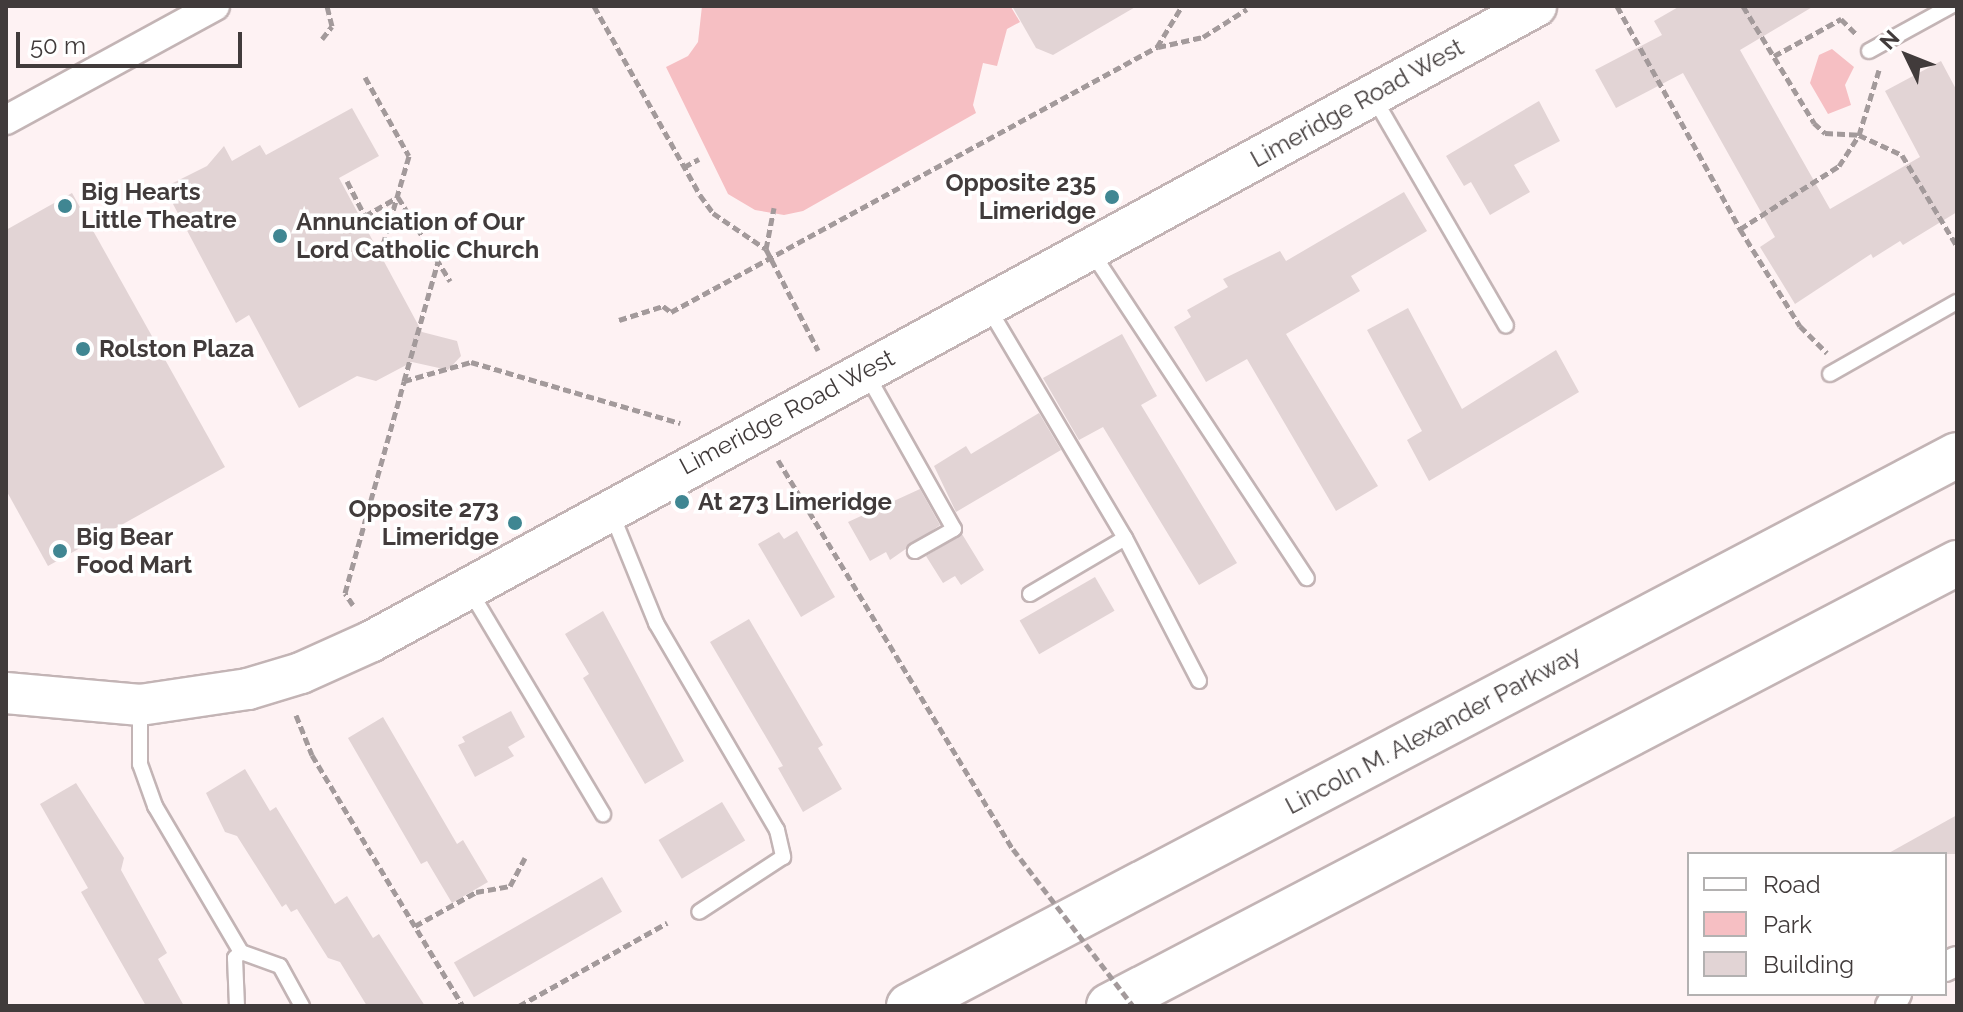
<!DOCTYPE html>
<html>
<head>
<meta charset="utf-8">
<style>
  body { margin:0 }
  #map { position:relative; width:1963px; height:1012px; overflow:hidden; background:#fef2f3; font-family:Raleway,sans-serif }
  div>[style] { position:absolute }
  .green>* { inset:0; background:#f6bfc3 }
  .building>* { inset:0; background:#e2d4d5; transform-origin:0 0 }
  .path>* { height:5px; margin-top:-2.5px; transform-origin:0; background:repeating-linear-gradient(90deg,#a39a9b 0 8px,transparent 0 12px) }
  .roads { filter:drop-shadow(2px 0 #c3b4b5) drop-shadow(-2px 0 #c3b4b5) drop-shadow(0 2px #c3b4b5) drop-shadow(0 -2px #c3b4b5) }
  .lane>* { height:14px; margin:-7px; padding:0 7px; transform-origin:7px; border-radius:7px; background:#fff }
  .street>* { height:28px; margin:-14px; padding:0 14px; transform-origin:14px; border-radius:14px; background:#fff }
  .secondary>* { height:40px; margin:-20px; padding:0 20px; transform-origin:20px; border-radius:20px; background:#fff }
  .highway>* { height:44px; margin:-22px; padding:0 22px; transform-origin:22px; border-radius:22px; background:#fff }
  .path-bridge>* { height:5px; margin-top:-2.5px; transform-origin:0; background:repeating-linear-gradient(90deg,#a39a9b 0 8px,transparent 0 12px) }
  .dots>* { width:22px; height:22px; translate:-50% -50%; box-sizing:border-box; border:4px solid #fff; border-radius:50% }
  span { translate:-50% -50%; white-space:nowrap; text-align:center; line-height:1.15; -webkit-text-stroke:7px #fff; paint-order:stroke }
  .street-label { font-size:24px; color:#413b3b }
  .poi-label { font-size:24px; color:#413b3b; font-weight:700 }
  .right { translate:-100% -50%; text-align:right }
  .left { translate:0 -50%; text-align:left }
  .frame { position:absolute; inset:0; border:8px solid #413b3b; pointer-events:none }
  .legend { position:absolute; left:1687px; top:852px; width:260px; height:144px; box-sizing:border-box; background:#fff; border:2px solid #b3b1b1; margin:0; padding:10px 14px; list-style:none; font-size:24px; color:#413b3b }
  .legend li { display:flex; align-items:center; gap:16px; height:40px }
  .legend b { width:40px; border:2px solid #b3b1b1 }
  .north { position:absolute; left:1867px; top:16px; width:80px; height:80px; -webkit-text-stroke:6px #fff; paint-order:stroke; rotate:313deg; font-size:22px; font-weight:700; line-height:32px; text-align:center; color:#413b3b }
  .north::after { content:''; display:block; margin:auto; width:28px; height:36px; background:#413b3b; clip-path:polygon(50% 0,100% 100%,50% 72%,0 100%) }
  .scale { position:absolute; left:16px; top:32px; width:226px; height:36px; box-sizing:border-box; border:4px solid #413b3b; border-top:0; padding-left:10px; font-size:24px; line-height:28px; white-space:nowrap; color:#413b3b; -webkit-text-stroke:6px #fff; paint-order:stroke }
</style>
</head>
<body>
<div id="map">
  <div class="green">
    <div style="clip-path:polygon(702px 6px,996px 6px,1011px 7px,1020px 22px,1007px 29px,997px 66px,983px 63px,973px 105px,976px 113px,803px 211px,784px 215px,755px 210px,728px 194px,666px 67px,688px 56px,698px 42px)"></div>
    <div style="clip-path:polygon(1832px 49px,1854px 67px,1845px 85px,1851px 105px,1828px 114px,1810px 83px,1819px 55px)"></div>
  </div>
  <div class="building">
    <div style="clip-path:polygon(1012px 6px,1137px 6px,1053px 55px,1036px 48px)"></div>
    <div style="clip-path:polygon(1680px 6px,1814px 6px,1740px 50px,1830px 209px,1920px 157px,1885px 91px,1941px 61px,1957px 91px,1957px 212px,1903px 245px,1900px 241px,1873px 258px,1871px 254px,1795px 304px,1760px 247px,1775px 237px,1683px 73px,1616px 108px,1595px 70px,1662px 35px,1654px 21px)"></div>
    <div style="clip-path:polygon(1539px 101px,1560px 141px,1514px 165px,1530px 192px,1490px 215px,1471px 182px,1464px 186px,1446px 156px)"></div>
    <div style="clip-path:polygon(352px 108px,379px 156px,339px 178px,422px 332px,457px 341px,461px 356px,448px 370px,412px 362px,376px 381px,357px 376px,299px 408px,249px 315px,236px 323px,173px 204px,177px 199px,169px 185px,207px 166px,224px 146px,232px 161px,260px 145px,266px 155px)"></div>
    <div style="clip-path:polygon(1404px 192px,1427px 231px,1351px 276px,1360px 291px,1286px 334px,1378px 486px,1336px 511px,1247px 359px,1206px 382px,1174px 327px,1191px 317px,1187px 310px,1228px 287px,1223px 279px,1280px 251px,1286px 261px)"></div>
    <div style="clip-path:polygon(72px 193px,225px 467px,48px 566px,6px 490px,6px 230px)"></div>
    <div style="clip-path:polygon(1408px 308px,1462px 409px,1556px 350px,1579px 392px,1429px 481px,1407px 440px,1422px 431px,1367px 330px)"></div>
    <div style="clip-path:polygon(1122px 334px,1157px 396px,1141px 405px,1237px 563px,1199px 585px,1103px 427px,1079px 440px,1043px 378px)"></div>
    <div style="clip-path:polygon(1039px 413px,1061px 450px,956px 512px,934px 466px,966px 446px,971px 454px)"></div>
    <div style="clip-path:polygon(920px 489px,940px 525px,890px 560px,886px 552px,870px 561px,848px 522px)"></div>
    <div style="clip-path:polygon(797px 531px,835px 597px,801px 617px,758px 544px,779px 532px,784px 539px)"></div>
    <div style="clip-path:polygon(962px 534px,984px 570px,961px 585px,955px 576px,943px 583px,926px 556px)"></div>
    <div style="left:1095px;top:577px;width:39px;height:87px;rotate:60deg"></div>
    <div style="clip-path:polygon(603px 611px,684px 761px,645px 784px,583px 678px,589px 674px,565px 634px)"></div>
    <div style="clip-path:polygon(749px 619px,823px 745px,818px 748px,842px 789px,803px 812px,778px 768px,783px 766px,710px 642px)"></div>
    <div style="clip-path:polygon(511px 711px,525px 737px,508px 747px,514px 756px,475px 777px,458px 745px,465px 742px,462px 737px)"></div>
    <div style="clip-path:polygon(383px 717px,457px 844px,463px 840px,488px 882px,452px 903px,427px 861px,421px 864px,348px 738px)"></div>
    <div style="clip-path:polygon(245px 769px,270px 811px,276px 807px,335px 904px,347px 896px,373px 938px,379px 934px,425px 1006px,367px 1006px,340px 962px,328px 958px,297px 909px,291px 912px,286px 904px,282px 907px,237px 836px,225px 832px,206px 793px)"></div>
    <div style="clip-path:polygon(76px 783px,124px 858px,121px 870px,167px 953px,158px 959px,184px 1006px,146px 1006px,81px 892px,88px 888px,40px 804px)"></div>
    <div style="left:722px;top:802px;width:45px;height:74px;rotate:59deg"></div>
    <div style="clip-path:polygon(1957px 815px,1957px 854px,1887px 854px)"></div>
    <div style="left:602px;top:877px;width:40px;height:171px;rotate:60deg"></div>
  </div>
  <div class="path">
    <div style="left:594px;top:6px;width:217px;rotate:60.7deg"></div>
    <div style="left:700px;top:195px;width:22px;rotate:54deg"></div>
    <div style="left:713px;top:213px;width:64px;rotate:34.2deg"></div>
    <div style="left:766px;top:249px;width:114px;rotate:62.8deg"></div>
    <div style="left:1617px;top:6px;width:255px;rotate:61.1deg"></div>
    <div style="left:1740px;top:229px;width:114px;rotate:58.3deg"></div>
    <div style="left:1800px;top:326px;width:38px;rotate:45deg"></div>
    <div style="left:1743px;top:6px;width:137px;rotate:58.7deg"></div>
    <div style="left:1814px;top:123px;width:15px;rotate:42deg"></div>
    <div style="left:1825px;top:133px;width:34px;rotate:3deg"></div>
    <div style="left:1859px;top:135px;width:47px;rotate:24.9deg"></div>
    <div style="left:1902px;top:155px;width:106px;rotate:58.9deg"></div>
    <div style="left:322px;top:39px;width:16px;rotate:-52deg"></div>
    <div style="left:332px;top:26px;width:21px;rotate:-104deg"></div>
    <div style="left:1158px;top:47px;width:46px;rotate:-12.5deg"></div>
    <div style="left:1203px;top:37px;width:52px;rotate:-32.5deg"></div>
    <div style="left:1774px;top:56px;width:77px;rotate:-28.9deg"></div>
    <div style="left:1841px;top:19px;width:21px;rotate:45deg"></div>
    <div style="left:365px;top:77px;width:90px;rotate:60.9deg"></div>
    <div style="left:409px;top:156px;width:100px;rotate:106.3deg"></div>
    <div style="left:684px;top:167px;width:17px;rotate:-28deg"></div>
    <div style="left:347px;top:181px;width:39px;rotate:63deg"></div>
    <div style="left:365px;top:216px;width:38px;rotate:-30deg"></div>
    <div style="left:398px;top:197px;width:99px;rotate:58.2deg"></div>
    <div style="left:1740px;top:229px;width:117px;rotate:-32.5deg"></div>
    <div style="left:1839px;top:166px;width:37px;rotate:-57deg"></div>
    <div style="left:1859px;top:135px;width:68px;rotate:-72.9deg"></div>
    <div style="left:766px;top:249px;width:42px;rotate:-79deg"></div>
    <div style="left:619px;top:320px;width:46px;rotate:-17.7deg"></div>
    <div style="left:663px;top:306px;width:10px;rotate:37deg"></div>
    <div style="left:671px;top:312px;width:554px;rotate:-28.6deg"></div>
    <div style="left:1157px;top:47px;width:48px;rotate:-58.6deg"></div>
    <div style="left:404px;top:381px;width:124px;rotate:-74.1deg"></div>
    <div style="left:778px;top:460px;width:454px;rotate:58.9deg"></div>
    <div style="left:353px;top:605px;width:14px;rotate:-124deg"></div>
    <div style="left:345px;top:593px;width:220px;rotate:-74.4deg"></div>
    <div style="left:404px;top:381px;width:70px;rotate:-15.8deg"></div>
    <div style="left:471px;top:362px;width:218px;rotate:16.3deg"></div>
    <div style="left:296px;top:715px;width:43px;rotate:68.2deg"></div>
    <div style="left:312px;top:755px;width:293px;rotate:59deg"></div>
    <div style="left:415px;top:926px;width:70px;rotate:-29.1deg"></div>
    <div style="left:476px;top:892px;width:35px;rotate:-10deg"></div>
    <div style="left:510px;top:886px;width:32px;rotate:-62deg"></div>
    <div style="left:519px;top:1006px;width:170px;rotate:-29.3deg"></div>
  </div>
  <div class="roads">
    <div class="lane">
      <div style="left:1869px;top:51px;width:94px;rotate:-28.8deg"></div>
      <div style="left:1374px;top:98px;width:263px;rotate:59.9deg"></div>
      <div style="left:1091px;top:251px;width:392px;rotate:56.6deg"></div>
      <div style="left:989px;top:309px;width:266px;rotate:59.3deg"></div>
      <div style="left:1125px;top:538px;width:161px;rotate:62.6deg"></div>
      <div style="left:866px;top:373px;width:179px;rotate:60.6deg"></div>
      <div style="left:954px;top:529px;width:45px;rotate:150.6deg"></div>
      <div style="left:1830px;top:374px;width:146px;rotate:-29.6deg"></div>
      <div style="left:611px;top:512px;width:120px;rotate:67.9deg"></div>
      <div style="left:656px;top:623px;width:240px;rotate:59.7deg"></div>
      <div style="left:777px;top:830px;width:28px;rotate:77deg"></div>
      <div style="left:783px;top:857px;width:100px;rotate:146.8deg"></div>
      <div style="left:470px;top:591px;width:260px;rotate:59.2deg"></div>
      <div style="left:1030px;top:594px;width:110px;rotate:-30.5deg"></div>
      <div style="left:140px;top:709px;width:55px;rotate:90deg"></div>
      <div style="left:140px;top:764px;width:45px;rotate:70.3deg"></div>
      <div style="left:155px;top:806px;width:169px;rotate:59.5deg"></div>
      <div style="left:241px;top:952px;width:41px;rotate:19.7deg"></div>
      <div style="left:280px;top:966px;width:46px;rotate:61.2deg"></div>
      <div style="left:237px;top:1006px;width:48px;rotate:-92.4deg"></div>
      <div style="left:235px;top:958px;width:8px;rotate:-45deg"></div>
    </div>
    <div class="street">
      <div style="left:6px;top:120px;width:238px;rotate:-28.6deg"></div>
      <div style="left:1945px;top:967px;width:13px;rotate:-27deg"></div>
      <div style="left:1890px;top:1006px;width:14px;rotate:-60deg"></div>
    </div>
    <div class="secondary">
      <div style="left:6px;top:693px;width:135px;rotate:5.1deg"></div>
      <div style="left:140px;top:705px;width:109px;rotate:-8.4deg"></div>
      <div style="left:248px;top:689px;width:55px;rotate:-16.8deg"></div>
      <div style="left:301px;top:673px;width:78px;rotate:-24.3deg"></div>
      <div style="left:372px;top:641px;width:1326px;rotate:-28.61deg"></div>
    </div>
    <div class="highway">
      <div style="left:909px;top:1006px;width:1184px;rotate:-27.73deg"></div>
      <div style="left:1109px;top:1006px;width:957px;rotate:-27.58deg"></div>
    </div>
  </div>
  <div class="path-bridge">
    <div style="left:1013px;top:849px;width:198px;rotate:52.6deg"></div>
  </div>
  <div class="dots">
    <div style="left:1112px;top:197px;background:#408692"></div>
    <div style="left:65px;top:206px;background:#408692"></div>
    <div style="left:280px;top:236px;background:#408692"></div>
    <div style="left:83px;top:349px;background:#408692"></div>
    <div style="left:682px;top:502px;background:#408692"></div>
    <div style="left:515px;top:523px;background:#408692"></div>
    <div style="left:60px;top:551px;background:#408692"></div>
  </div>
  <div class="street-label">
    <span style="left:1357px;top:103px;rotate:-29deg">Limeridge Road West</span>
    <span style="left:787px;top:412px;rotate:-28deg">Limeridge Road West</span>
    <span style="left:1433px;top:730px;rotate:-28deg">Lincoln M. Alexander Parkway</span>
  </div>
  <div class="poi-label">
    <span class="right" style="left:1096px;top:197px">Opposite 235<br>Limeridge</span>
    <span class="left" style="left:81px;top:206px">Big Hearts<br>Little Theatre</span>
    <span class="left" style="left:296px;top:236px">Annunciation of Our<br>Lord Catholic Church</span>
    <span class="left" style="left:99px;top:349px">Rolston Plaza</span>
    <span class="left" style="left:698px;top:502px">At 273 Limeridge</span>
    <span class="right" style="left:499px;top:523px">Opposite 273<br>Limeridge</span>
    <span class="left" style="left:76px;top:551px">Big Bear<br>Food Mart</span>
  </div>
  <div class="frame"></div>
  <ul class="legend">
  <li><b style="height:10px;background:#fff"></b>Road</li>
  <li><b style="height:22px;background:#f6bfc3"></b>Park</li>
  <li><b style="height:22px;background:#e2d4d5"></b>Building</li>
  </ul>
  <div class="north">N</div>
  <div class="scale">50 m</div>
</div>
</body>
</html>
